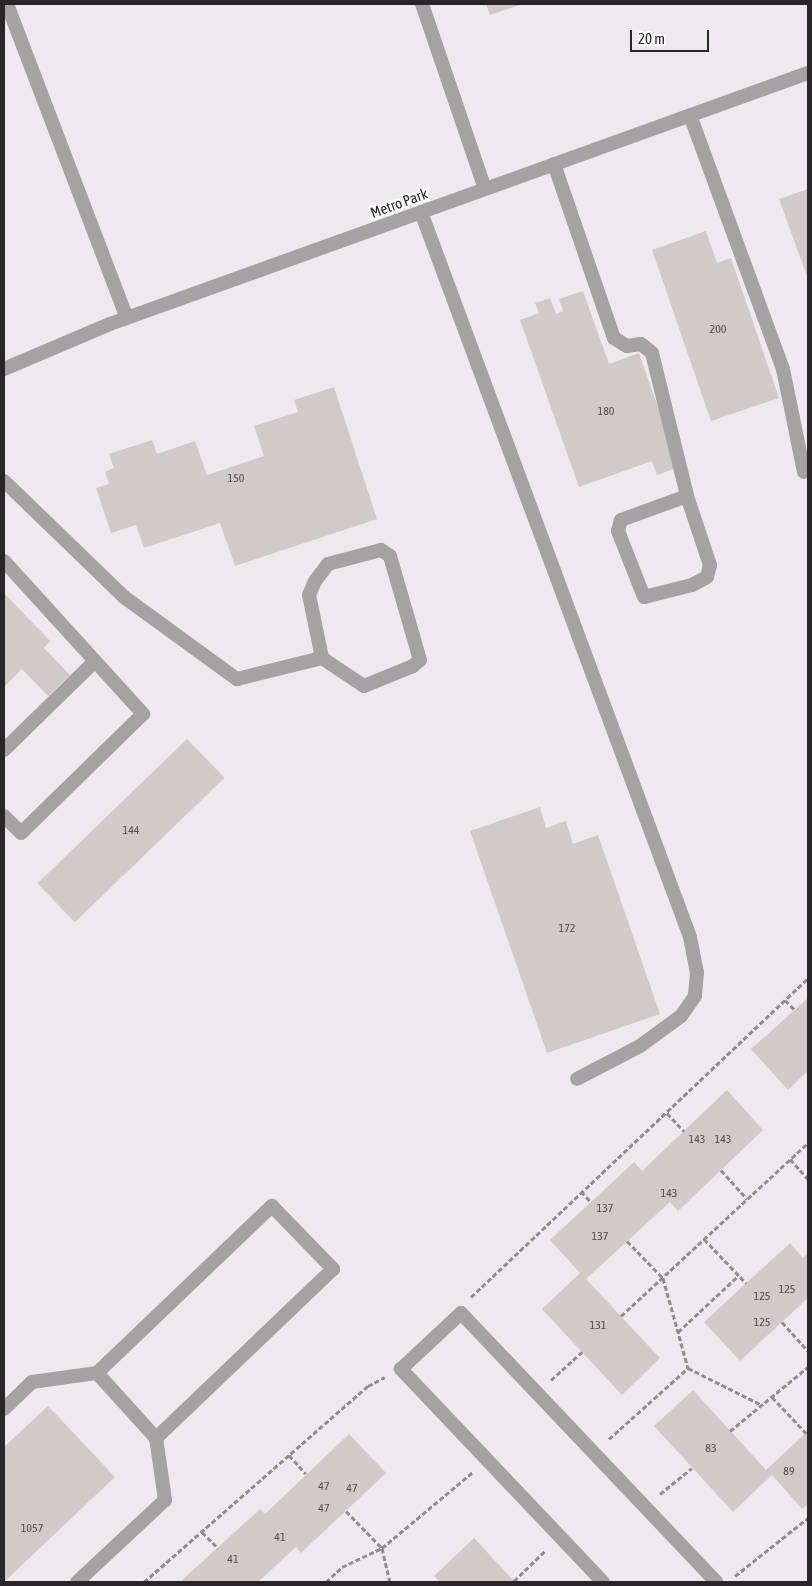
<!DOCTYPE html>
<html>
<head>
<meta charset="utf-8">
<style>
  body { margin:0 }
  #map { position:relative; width:812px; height:1586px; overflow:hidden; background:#eee9ee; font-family:"Asap Condensed",sans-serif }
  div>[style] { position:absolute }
  .building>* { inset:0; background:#d1cac8; transform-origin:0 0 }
  .path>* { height:3px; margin-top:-1.5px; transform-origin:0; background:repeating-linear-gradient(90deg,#908c90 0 5px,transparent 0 7.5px) }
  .service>* { height:14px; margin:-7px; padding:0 7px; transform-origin:7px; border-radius:7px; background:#a5a2a4 }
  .minor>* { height:14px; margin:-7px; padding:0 7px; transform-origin:7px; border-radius:7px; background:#a5a2a4 }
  span { translate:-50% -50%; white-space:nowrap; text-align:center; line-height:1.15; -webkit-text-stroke:5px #fff; paint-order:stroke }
  .number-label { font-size:12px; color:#524f50 }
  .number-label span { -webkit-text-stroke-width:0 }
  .street-label { font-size:15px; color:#282628 }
  .frame { position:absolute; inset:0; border:5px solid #282628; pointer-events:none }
  .scale { position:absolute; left:630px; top:30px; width:79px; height:22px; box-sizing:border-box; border:2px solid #282628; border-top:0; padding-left:6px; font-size:15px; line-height:18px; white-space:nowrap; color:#282628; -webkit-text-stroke:4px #fff; paint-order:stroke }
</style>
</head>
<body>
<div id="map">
  <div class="building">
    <div style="clip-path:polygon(486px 4px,523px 4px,490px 15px)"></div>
    <div style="clip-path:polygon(808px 189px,808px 279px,779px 199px)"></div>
    <div style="clip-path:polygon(706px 231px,717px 263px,731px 258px,779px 398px,711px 421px,652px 250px)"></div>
    <div style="clip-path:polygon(583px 291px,609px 364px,639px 353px,679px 467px,657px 475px,652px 461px,579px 487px,520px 320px,539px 313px,535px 303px,550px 298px,556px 314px,563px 311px,559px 299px)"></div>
    <div style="clip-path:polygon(334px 387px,377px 519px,235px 566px,220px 523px,144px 548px,136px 525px,111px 533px,96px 488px,109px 484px,105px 472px,114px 468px,109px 454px,152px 440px,157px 454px,195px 441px,207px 475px,264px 456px,254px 426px,298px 412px,294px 400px)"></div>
    <div style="clip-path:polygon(4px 593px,50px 641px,44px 648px,70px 675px,48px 696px,22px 669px,4px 687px)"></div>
    <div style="left:187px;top:739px;width:54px;height:208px;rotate:46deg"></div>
    <div style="clip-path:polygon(540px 807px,546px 828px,566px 821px,573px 844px,598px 835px,660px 1014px,547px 1053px,470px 831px)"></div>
    <div style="clip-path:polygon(808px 998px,808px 1071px,788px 1090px,751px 1049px)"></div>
    <div style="clip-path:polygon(727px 1090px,763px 1130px,678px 1211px,670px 1202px,586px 1279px,660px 1358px,622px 1395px,542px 1309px,580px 1273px,550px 1240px,634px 1162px,642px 1171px)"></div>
    <div style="clip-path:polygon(790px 1243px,803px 1258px,808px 1253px,808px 1298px,740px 1361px,704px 1322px)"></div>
    <div style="clip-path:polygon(693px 1390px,766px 1470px,808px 1431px,808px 1504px,802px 1509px,772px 1475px,733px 1512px,654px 1426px)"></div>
    <div style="clip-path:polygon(48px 1406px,115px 1477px,4px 1582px,4px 1447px)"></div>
    <div style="clip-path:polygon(349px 1434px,386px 1473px,301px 1553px,296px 1547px,258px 1582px,180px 1582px,260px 1509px,265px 1514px)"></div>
    <div style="clip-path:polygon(474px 1538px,515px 1582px,440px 1582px,434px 1576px)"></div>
  </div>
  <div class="path">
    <div style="left:785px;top:1000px;width:14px;rotate:45deg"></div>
    <div style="left:667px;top:1113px;width:25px;rotate:47deg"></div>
    <div style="left:790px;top:1159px;width:27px;rotate:48deg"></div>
    <div style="left:721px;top:1170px;width:39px;rotate:48deg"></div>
    <div style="left:581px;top:1191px;width:15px;rotate:48deg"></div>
    <div style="left:704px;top:1239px;width:61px;rotate:46.3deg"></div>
    <div style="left:627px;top:1241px;width:52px;rotate:45.8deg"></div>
    <div style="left:663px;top:1278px;width:93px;rotate:74.5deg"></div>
    <div style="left:471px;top:1297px;width:464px;rotate:-43.4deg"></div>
    <div style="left:621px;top:1316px;width:255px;rotate:-42.8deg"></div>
    <div style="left:782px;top:1322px;width:39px;rotate:48deg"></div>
    <div style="left:678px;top:1332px;width:83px;rotate:-43.1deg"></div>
    <div style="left:551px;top:1380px;width:42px;rotate:-42.1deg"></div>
    <div style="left:772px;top:1397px;width:50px;rotate:46.6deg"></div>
    <div style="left:730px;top:1431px;width:101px;rotate:-39.4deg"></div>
    <div style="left:609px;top:1439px;width:106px;rotate:-41.9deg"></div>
    <div style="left:688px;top:1368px;width:83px;rotate:26.6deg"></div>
    <div style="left:289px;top:1455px;width:25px;rotate:48deg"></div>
    <div style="left:660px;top:1494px;width:41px;rotate:-39.1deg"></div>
    <div style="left:346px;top:1511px;width:52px;rotate:45.8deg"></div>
    <div style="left:382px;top:1548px;width:35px;rotate:77deg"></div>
    <div style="left:202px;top:1532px;width:23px;rotate:45deg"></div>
    <div style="left:735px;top:1576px;width:93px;rotate:-38.5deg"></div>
    <div style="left:514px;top:1581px;width:45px;rotate:-44.1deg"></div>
    <div style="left:144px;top:1582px;width:298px;rotate:-41.2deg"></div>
    <div style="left:368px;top:1386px;width:19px;rotate:-28deg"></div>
    <div style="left:326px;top:1582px;width:22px;rotate:-43deg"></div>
    <div style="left:342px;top:1567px;width:44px;rotate:-25.4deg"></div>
    <div style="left:382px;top:1548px;width:119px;rotate:-39.9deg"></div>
  </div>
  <div class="service">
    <div style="left:7px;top:4px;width:336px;rotate:69.1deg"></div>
    <div style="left:422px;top:4px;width:195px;rotate:71.2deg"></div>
    <div style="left:690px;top:115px;width:270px;rotate:69.9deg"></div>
    <div style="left:783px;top:369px;width:105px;rotate:78.5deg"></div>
    <div style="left:554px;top:164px;width:184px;rotate:71deg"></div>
    <div style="left:614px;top:338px;width:15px;rotate:32deg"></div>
    <div style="left:627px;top:346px;width:14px;rotate:-8deg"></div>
    <div style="left:641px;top:344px;width:14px;rotate:39deg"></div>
    <div style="left:652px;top:353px;width:147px;rotate:76.2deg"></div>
    <div style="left:687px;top:496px;width:73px;rotate:71.6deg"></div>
    <div style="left:710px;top:565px;width:12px;rotate:104deg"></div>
    <div style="left:707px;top:577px;width:17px;rotate:152deg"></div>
    <div style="left:692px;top:585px;width:49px;rotate:166deg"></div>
    <div style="left:644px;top:597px;width:71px;rotate:-111.5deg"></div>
    <div style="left:618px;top:531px;width:11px;rotate:-75deg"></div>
    <div style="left:621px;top:520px;width:70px;rotate:-20deg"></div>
    <div style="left:421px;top:212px;width:773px;rotate:69.64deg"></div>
    <div style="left:690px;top:937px;width:36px;rotate:79deg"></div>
    <div style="left:697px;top:972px;width:24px;rotate:95deg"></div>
    <div style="left:695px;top:996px;width:24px;rotate:125deg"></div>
    <div style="left:681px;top:1016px;width:51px;rotate:143.8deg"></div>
    <div style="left:640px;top:1046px;width:71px;rotate:152.4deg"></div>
    <div style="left:4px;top:481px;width:167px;rotate:44deg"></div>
    <div style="left:124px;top:597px;width:140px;rotate:36deg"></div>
    <div style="left:237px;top:679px;width:88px;rotate:-13.9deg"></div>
    <div style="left:322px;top:658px;width:50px;rotate:33.7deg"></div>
    <div style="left:364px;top:686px;width:53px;rotate:-22.2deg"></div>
    <div style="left:413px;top:666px;width:9px;rotate:-41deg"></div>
    <div style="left:420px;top:660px;width:108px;rotate:-106.1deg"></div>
    <div style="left:390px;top:556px;width:11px;rotate:-146deg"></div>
    <div style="left:381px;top:550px;width:55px;rotate:165.2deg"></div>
    <div style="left:328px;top:564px;width:21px;rotate:127deg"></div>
    <div style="left:315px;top:581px;width:15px;rotate:113deg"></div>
    <div style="left:309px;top:595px;width:64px;rotate:78.3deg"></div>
    <div style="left:4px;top:561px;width:207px;rotate:47.7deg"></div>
    <div style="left:143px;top:714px;width:170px;rotate:135.7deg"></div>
    <div style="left:21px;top:833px;width:24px;rotate:-135deg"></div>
    <div style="left:4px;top:750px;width:127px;rotate:-44.4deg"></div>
    <div style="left:97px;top:1373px;width:242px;rotate:-43.7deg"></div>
    <div style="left:272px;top:1206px;width:88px;rotate:45.9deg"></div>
    <div style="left:333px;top:1269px;width:245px;rotate:136.3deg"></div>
    <div style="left:4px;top:1409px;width:39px;rotate:-44deg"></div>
    <div style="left:32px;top:1382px;width:66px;rotate:-7.9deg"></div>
    <div style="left:97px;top:1373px;width:88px;rotate:47.8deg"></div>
    <div style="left:156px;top:1438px;width:63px;rotate:81.7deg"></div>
    <div style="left:165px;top:1500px;width:120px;rotate:137deg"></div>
    <div style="left:603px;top:1582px;width:294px;rotate:-133.5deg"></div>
    <div style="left:401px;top:1369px;width:82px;rotate:-43deg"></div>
    <div style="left:461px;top:1313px;width:371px;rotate:46.5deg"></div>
  </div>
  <div class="minor">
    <div style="left:4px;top:369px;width:115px;rotate:-23deg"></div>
    <div style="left:110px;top:324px;width:742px;rotate:-19.78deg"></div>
  </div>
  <div class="number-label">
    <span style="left:718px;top:330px">200</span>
    <span style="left:606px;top:412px">180</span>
    <span style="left:236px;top:479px">150</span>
    <span style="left:131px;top:831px">144</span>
    <span style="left:567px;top:929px">172</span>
    <span style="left:697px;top:1140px">143</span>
    <span style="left:723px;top:1140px">143</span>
    <span style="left:669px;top:1194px">143</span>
    <span style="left:605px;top:1209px">137</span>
    <span style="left:600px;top:1237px">137</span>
    <span style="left:787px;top:1290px">125</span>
    <span style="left:762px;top:1297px">125</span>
    <span style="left:762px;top:1323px">125</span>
    <span style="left:598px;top:1326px">131</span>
    <span style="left:711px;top:1449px">83</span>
    <span style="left:789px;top:1472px">89</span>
    <span style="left:324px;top:1487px">47</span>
    <span style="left:352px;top:1489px">47</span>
    <span style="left:324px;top:1509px">47</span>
    <span style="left:32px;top:1529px">1057</span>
    <span style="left:280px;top:1538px">41</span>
    <span style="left:233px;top:1560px">41</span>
  </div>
  <div class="street-label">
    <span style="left:399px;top:203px;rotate:-20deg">Metro Park</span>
  </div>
  <div class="frame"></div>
  <div class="scale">20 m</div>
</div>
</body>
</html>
